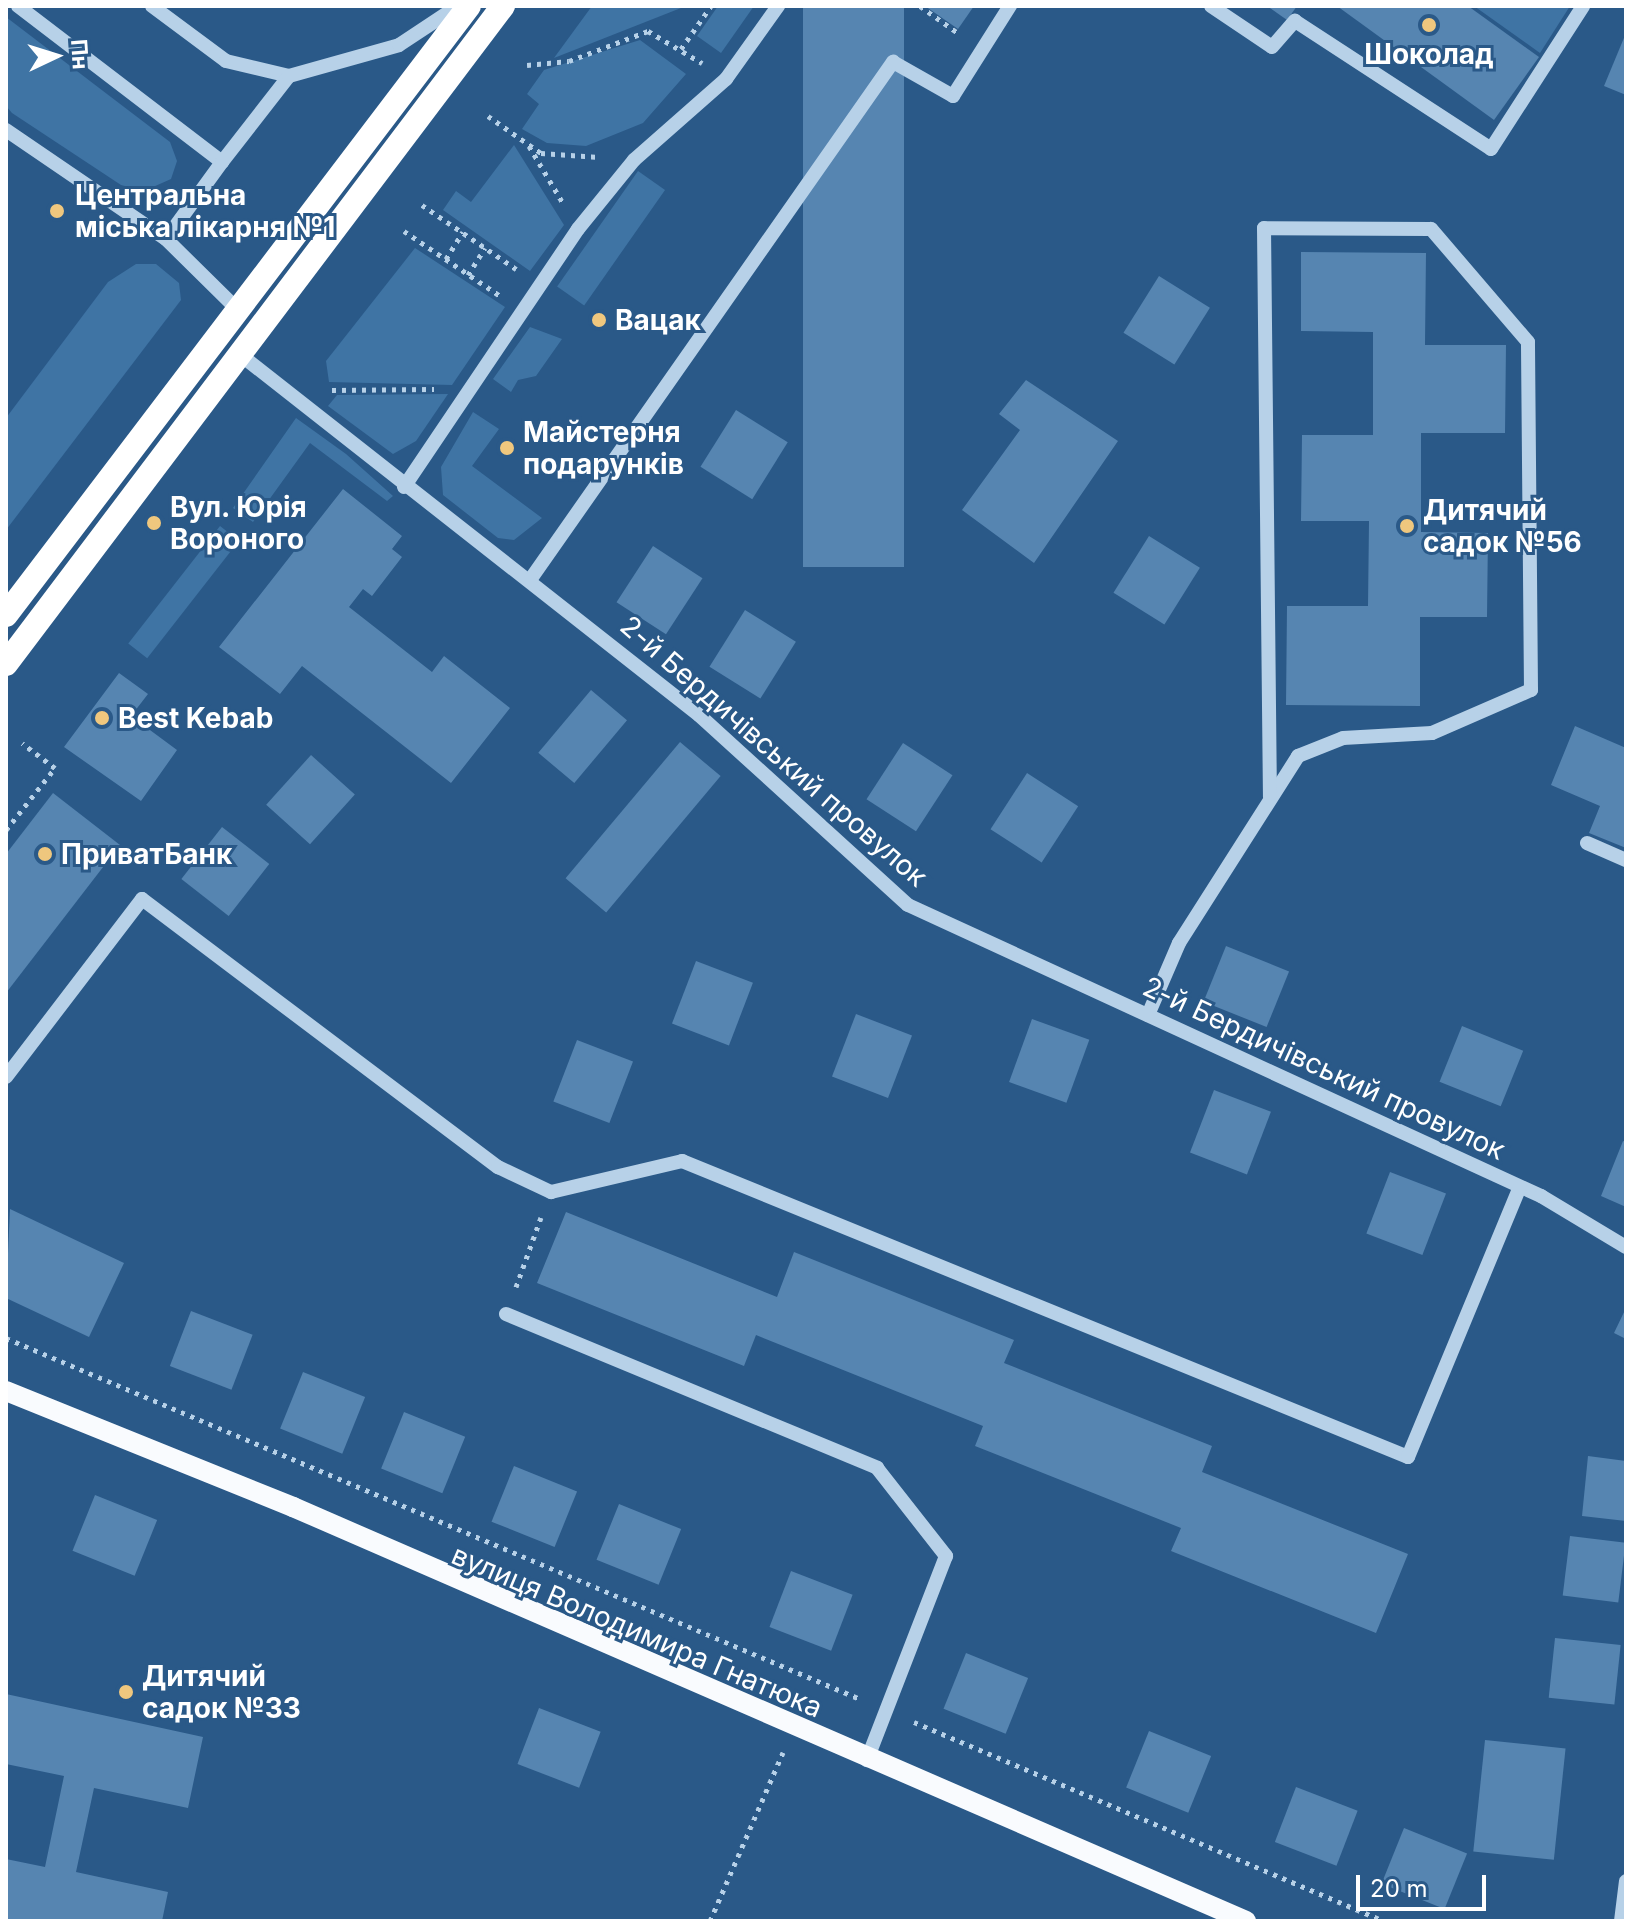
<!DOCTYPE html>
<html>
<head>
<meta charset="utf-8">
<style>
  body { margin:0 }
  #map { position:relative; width:1632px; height:1927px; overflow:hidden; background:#2a5988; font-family:Inter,sans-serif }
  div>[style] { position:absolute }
  .green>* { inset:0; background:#3f74a4; transform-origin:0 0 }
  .building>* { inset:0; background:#5685b1; transform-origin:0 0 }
  .path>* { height:5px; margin-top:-2.5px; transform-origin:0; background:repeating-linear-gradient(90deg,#b7d1e8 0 4px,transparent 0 10px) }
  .minor>* { height:14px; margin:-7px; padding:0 7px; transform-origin:7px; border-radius:7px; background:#b7d1e8 }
  .major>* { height:20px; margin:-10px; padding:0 10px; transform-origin:10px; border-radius:10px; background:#f9fbfe }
  .highway>* { height:24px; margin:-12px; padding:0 12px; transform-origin:12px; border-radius:12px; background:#fff }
  .dots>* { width:22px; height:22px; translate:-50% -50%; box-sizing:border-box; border:4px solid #2a5988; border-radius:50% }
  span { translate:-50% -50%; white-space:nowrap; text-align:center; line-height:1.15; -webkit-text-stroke:6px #2a5988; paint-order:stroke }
  .poi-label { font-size:28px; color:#fff; font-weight:700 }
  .left { translate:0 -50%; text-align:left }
  .street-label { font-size:28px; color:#fff }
  .frame { position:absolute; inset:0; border:8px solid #fff; pointer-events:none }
  .north { position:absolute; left:16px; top:16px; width:80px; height:80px; -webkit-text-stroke:6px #2a5988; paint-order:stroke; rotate:86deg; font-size:22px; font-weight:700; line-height:32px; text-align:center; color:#fff }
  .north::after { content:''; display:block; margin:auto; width:28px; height:36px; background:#fff; clip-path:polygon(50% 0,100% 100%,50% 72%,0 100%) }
  .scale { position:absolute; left:1356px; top:1875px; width:130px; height:36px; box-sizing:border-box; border:4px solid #fff; border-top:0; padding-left:10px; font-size:24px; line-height:28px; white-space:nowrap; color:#fff; -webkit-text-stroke:6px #2a5988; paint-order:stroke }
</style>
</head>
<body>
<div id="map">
  <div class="green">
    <div style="clip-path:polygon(592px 6px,686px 6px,554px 58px)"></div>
    <div style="clip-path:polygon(718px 6px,754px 6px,721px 53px,697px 36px)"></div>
    <div style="clip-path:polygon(1474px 6px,1570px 6px,1540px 53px)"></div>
    <div style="clip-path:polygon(6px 17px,170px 142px,177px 161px,171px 179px,144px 191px,121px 185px,12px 113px,6px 106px)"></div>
    <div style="clip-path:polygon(640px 40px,686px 74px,643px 123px,586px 146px,547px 143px,522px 129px,539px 104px,527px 94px,544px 70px)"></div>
    <div style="clip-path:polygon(514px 145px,564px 225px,530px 271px,443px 210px,456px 191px,471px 202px)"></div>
    <div style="left:638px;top:171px;width:33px;height:141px;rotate:35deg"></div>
    <div style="clip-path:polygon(415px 248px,505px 307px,452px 385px,329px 382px,326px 361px)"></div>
    <div style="clip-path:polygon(136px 264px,156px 264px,179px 283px,181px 300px,6px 530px,6px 418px,108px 282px)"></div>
    <div style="clip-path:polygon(530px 327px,562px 339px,536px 376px,518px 380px,511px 392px,493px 379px)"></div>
    <div style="clip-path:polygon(448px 394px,416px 441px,393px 454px,328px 406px,337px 395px)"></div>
    <div style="clip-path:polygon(473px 412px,499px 429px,472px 466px,542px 518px,514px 540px,498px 538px,443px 495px,441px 467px)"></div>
    <div style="clip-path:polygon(296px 418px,346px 454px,393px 496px,387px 501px,310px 443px,253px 522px,233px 508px)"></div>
    <div style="left:220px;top:526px;width:24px;height:149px;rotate:38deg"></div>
  </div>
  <div class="building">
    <div style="left:803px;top:6px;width:101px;height:561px"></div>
    <div style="clip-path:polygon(925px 6px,974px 6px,958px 29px)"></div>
    <div style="clip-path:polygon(1267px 6px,1297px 6px,1287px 20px)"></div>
    <div style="clip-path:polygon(1337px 6px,1468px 6px,1539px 57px,1494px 120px)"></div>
    <div style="clip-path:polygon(1626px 33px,1626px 95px,1604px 86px)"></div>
    <div style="clip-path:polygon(1301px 252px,1426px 253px,1425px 345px,1506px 345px,1505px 433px,1421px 433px,1421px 532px,1488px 533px,1487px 617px,1420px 617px,1420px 706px,1286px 705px,1287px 606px,1368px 606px,1369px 521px,1301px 521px,1302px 435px,1373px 435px,1373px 332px,1301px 331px)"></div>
    <div style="left:1159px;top:276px;width:60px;height:67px;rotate:32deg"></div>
    <div style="clip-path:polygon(1026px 380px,1118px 441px,1034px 563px,962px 510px,1020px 430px,999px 414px)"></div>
    <div style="left:736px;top:410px;width:61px;height:67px;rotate:32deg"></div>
    <div style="clip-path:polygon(343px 489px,402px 536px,392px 549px,402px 557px,372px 596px,363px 589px,349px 607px,432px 672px,444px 656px,510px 708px,451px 783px,302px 666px,280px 694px,219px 647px)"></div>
    <div style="left:1149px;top:536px;width:60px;height:67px;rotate:32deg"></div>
    <div style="left:653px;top:546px;width:59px;height:67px;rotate:33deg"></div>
    <div style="left:745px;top:610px;width:60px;height:67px;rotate:32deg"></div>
    <div style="clip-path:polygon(119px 673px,148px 694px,131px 716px,177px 750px,141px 801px,64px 747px)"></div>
    <div style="left:591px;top:690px;width:47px;height:82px;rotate:40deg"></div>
    <div style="clip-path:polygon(1575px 726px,1626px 748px,1626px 848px,1589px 833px,1600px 806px,1551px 785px)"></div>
    <div style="left:680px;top:742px;width:53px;height:178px;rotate:40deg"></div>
    <div style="left:903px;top:743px;width:59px;height:67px;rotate:33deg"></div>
    <div style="left:311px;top:755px;width:59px;height:67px;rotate:42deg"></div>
    <div style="left:1027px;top:773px;width:61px;height:67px;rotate:33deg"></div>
    <div style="clip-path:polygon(53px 793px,120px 845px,6px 993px,6px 854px)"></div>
    <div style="left:222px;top:827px;width:60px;height:66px;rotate:38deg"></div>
    <div style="left:1226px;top:946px;width:68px;height:60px;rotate:22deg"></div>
    <div style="left:696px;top:961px;width:61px;height:67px;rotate:21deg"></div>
    <div style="left:856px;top:1014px;width:60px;height:67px;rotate:21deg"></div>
    <div style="left:1032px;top:1019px;width:61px;height:67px;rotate:20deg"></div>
    <div style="left:1462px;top:1026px;width:66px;height:60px;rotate:22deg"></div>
    <div style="left:577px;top:1040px;width:60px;height:66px;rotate:21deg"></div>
    <div style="left:1214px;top:1090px;width:61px;height:67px;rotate:21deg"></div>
    <div style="clip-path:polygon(1623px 1141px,1626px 1142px,1626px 1207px,1601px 1196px)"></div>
    <div style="left:1390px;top:1172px;width:60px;height:66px;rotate:21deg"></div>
    <div style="clip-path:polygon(10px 1209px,124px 1263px,89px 1337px,6px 1298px)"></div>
    <div style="clip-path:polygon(566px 1212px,777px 1297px,794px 1252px,1014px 1340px,1004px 1363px,1212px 1446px,1202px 1472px,1408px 1554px,1376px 1633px,1171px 1551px,1181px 1528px,975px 1446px,983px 1426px,756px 1335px,744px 1366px,537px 1283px)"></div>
    <div style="clip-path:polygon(1626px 1308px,1626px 1339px,1614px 1333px)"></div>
    <div style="left:191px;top:1311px;width:66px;height:59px;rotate:21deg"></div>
    <div style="left:303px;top:1372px;width:67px;height:61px;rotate:22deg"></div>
    <div style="left:404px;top:1412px;width:66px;height:61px;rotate:22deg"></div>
    <div style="clip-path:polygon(1588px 1456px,1626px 1461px,1626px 1521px,1582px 1516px)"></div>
    <div style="left:514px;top:1466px;width:68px;height:60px;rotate:22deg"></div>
    <div style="left:95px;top:1495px;width:67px;height:60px;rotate:22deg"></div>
    <div style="left:619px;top:1504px;width:67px;height:60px;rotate:22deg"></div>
    <div style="left:1570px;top:1536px;width:56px;height:60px;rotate:7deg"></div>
    <div style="left:791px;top:1571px;width:66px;height:60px;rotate:21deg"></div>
    <div style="left:1555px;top:1638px;width:66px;height:60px;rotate:6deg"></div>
    <div style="left:966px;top:1653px;width:67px;height:60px;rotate:22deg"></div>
    <div style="clip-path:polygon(6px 1694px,203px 1737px,188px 1808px,94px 1788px,76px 1872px,168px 1892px,162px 1921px,6px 1921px,6px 1859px,45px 1867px,64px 1776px,6px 1764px)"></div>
    <div style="left:539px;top:1708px;width:66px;height:60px;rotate:21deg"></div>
    <div style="left:1149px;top:1731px;width:67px;height:61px;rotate:22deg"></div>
    <div style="left:1485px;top:1740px;width:81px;height:112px;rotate:6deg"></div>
    <div style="left:1296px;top:1787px;width:66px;height:59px;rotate:21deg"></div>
    <div style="left:1404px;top:1828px;width:68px;height:60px;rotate:22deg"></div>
  </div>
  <div class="path">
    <div style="left:920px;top:6px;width:47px;rotate:35.4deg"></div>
    <div style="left:681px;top:49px;width:52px;rotate:-55.1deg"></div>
    <div style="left:527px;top:65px;width:42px;rotate:-5.4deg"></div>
    <div style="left:569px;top:61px;width:85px;rotate:-20.8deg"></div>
    <div style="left:648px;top:31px;width:63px;rotate:30.7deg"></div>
    <div style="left:488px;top:116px;width:65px;rotate:34.9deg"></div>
    <div style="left:541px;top:153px;width:58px;rotate:3.9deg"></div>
    <div style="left:529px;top:146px;width:66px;rotate:59.2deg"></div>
    <div style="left:422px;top:205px;width:114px;rotate:34.2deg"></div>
    <div style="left:404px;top:231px;width:115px;rotate:34deg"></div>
    <div style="left:446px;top:259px;width:32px;rotate:-58deg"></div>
    <div style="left:468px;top:275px;width:32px;rotate:-58deg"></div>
    <div style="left:332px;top:390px;width:102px;rotate:-0.6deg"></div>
    <div style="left:6px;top:830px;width:79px;rotate:-51.7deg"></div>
    <div style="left:55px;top:768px;width:41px;rotate:-142.9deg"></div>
    <div style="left:516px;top:1287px;width:74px;rotate:-70.3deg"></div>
    <div style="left:6px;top:1338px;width:927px;rotate:22.91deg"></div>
    <div style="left:914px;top:1722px;width:510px;rotate:22.95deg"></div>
    <div style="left:710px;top:1921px;width:184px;rotate:-66.6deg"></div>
  </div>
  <div class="minor">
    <div style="left:18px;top:6px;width:257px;rotate:37.4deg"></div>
    <div style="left:222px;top:162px;width:95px;rotate:126deg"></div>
    <div style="left:152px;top:6px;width:92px;rotate:36.6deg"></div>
    <div style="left:226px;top:61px;width:65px;rotate:13.4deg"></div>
    <div style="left:1211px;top:6px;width:73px;rotate:33.9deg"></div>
    <div style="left:1272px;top:47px;width:35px;rotate:-49deg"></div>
    <div style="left:1295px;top:21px;width:234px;rotate:33.1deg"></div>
    <div style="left:1491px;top:149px;width:170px;rotate:-57.2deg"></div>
    <div style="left:6px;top:130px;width:194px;rotate:34.3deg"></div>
    <div style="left:166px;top:239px;width:104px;rotate:44.6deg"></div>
    <div style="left:222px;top:162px;width:109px;rotate:-52.1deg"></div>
    <div style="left:289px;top:76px;width:114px;rotate:-15.7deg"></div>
    <div style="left:399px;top:45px;width:71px;rotate:-33.5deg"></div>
    <div style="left:242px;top:356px;width:581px;rotate:38.15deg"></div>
    <div style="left:699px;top:715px;width:282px;rotate:42.3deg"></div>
    <div style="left:908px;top:905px;width:697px;rotate:24.69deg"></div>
    <div style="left:1541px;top:1196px;width:99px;rotate:31deg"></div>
    <div style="left:404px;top:487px;width:311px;rotate:-56deg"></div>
    <div style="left:578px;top:229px;width:89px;rotate:-50.9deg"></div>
    <div style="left:634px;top:160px;width:123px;rotate:-41.4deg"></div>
    <div style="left:726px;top:79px;width:90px;rotate:-54.5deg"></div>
    <div style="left:530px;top:580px;width:633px;rotate:-54.98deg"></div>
    <div style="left:893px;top:62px;width:69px;rotate:29.5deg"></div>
    <div style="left:953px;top:96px;width:107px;rotate:-57.7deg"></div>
    <div style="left:1587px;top:843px;width:43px;rotate:23.6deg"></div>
    <div style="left:1148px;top:1015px;width:78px;rotate:-66.7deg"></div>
    <div style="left:1179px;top:943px;width:222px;rotate:-57.5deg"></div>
    <div style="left:1298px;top:756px;width:48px;rotate:-21.8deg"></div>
    <div style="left:1343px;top:738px;width:89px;rotate:-3.2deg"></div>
    <div style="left:1432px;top:733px;width:108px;rotate:-23.5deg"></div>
    <div style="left:1531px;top:690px;width:348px;rotate:-90.5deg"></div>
    <div style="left:1528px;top:342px;width:149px;rotate:-130.6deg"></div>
    <div style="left:1431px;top:229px;width:167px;rotate:-179.7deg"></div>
    <div style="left:1264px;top:228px;width:569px;rotate:89.4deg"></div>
    <div style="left:6px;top:1077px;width:224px;rotate:-52.6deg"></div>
    <div style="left:142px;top:899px;width:446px;rotate:37deg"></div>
    <div style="left:498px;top:1167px;width:59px;rotate:25.3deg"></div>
    <div style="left:551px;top:1192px;width:135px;rotate:-13.3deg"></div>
    <div style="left:682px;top:1161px;width:784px;rotate:22.18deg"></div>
    <div style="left:1408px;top:1457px;width:292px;rotate:-67.5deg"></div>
    <div style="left:506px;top:1314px;width:402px;rotate:22.5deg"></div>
    <div style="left:877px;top:1468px;width:112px;rotate:51.9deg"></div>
    <div style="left:946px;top:1556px;width:219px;rotate:111.2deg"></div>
    <div style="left:1621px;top:1921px;width:40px;rotate:-82.9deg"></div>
  </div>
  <div class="major">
    <div style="left:6px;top:1391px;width:310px;rotate:22deg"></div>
    <div style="left:293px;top:1507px;width:1039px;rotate:23.48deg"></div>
  </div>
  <div class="highway">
    <div style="left:6px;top:615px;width:765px;rotate:-52.76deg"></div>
    <div style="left:6px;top:664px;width:825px;rotate:-52.94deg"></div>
  </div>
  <div class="dots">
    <div style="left:1429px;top:25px;background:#efc77e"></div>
    <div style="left:57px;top:211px;background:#efc77e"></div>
    <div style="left:599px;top:320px;background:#efc77e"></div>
    <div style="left:507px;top:448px;background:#efc77e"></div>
    <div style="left:154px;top:523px;background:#efc77e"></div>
    <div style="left:1407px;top:526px;background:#efc77e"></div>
    <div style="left:102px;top:718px;background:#efc77e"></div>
    <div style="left:45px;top:854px;background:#efc77e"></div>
    <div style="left:126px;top:1692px;background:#efc77e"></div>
  </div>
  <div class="poi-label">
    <span style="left:1429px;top:54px">Шоколад</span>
    <span class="left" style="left:75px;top:211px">Центральна<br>міська лікарня №1</span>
    <span class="left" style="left:615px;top:320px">Вацак</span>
    <span class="left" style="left:523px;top:448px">Майстерня<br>подарунків</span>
    <span class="left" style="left:170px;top:523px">Вул. Юрія<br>Вороного</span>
    <span class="left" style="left:1423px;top:526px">Дитячий<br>садок №56</span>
    <span class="left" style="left:118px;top:718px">Best Kebab</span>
    <span class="left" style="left:61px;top:854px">ПриватБанк</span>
    <span class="left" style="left:142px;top:1692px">Дитячий<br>садок №33</span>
  </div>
  <div class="street-label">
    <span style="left:774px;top:751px;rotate:41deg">2-й Бердичівський провулок</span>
    <span style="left:1324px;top:1068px;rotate:25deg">2-й Бердичівський провулок</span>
    <span style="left:637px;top:1631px;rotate:23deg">вулиця Володимира Гнатюка</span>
  </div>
  <div class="frame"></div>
  <div class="north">Пн</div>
  <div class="scale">20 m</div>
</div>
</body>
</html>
